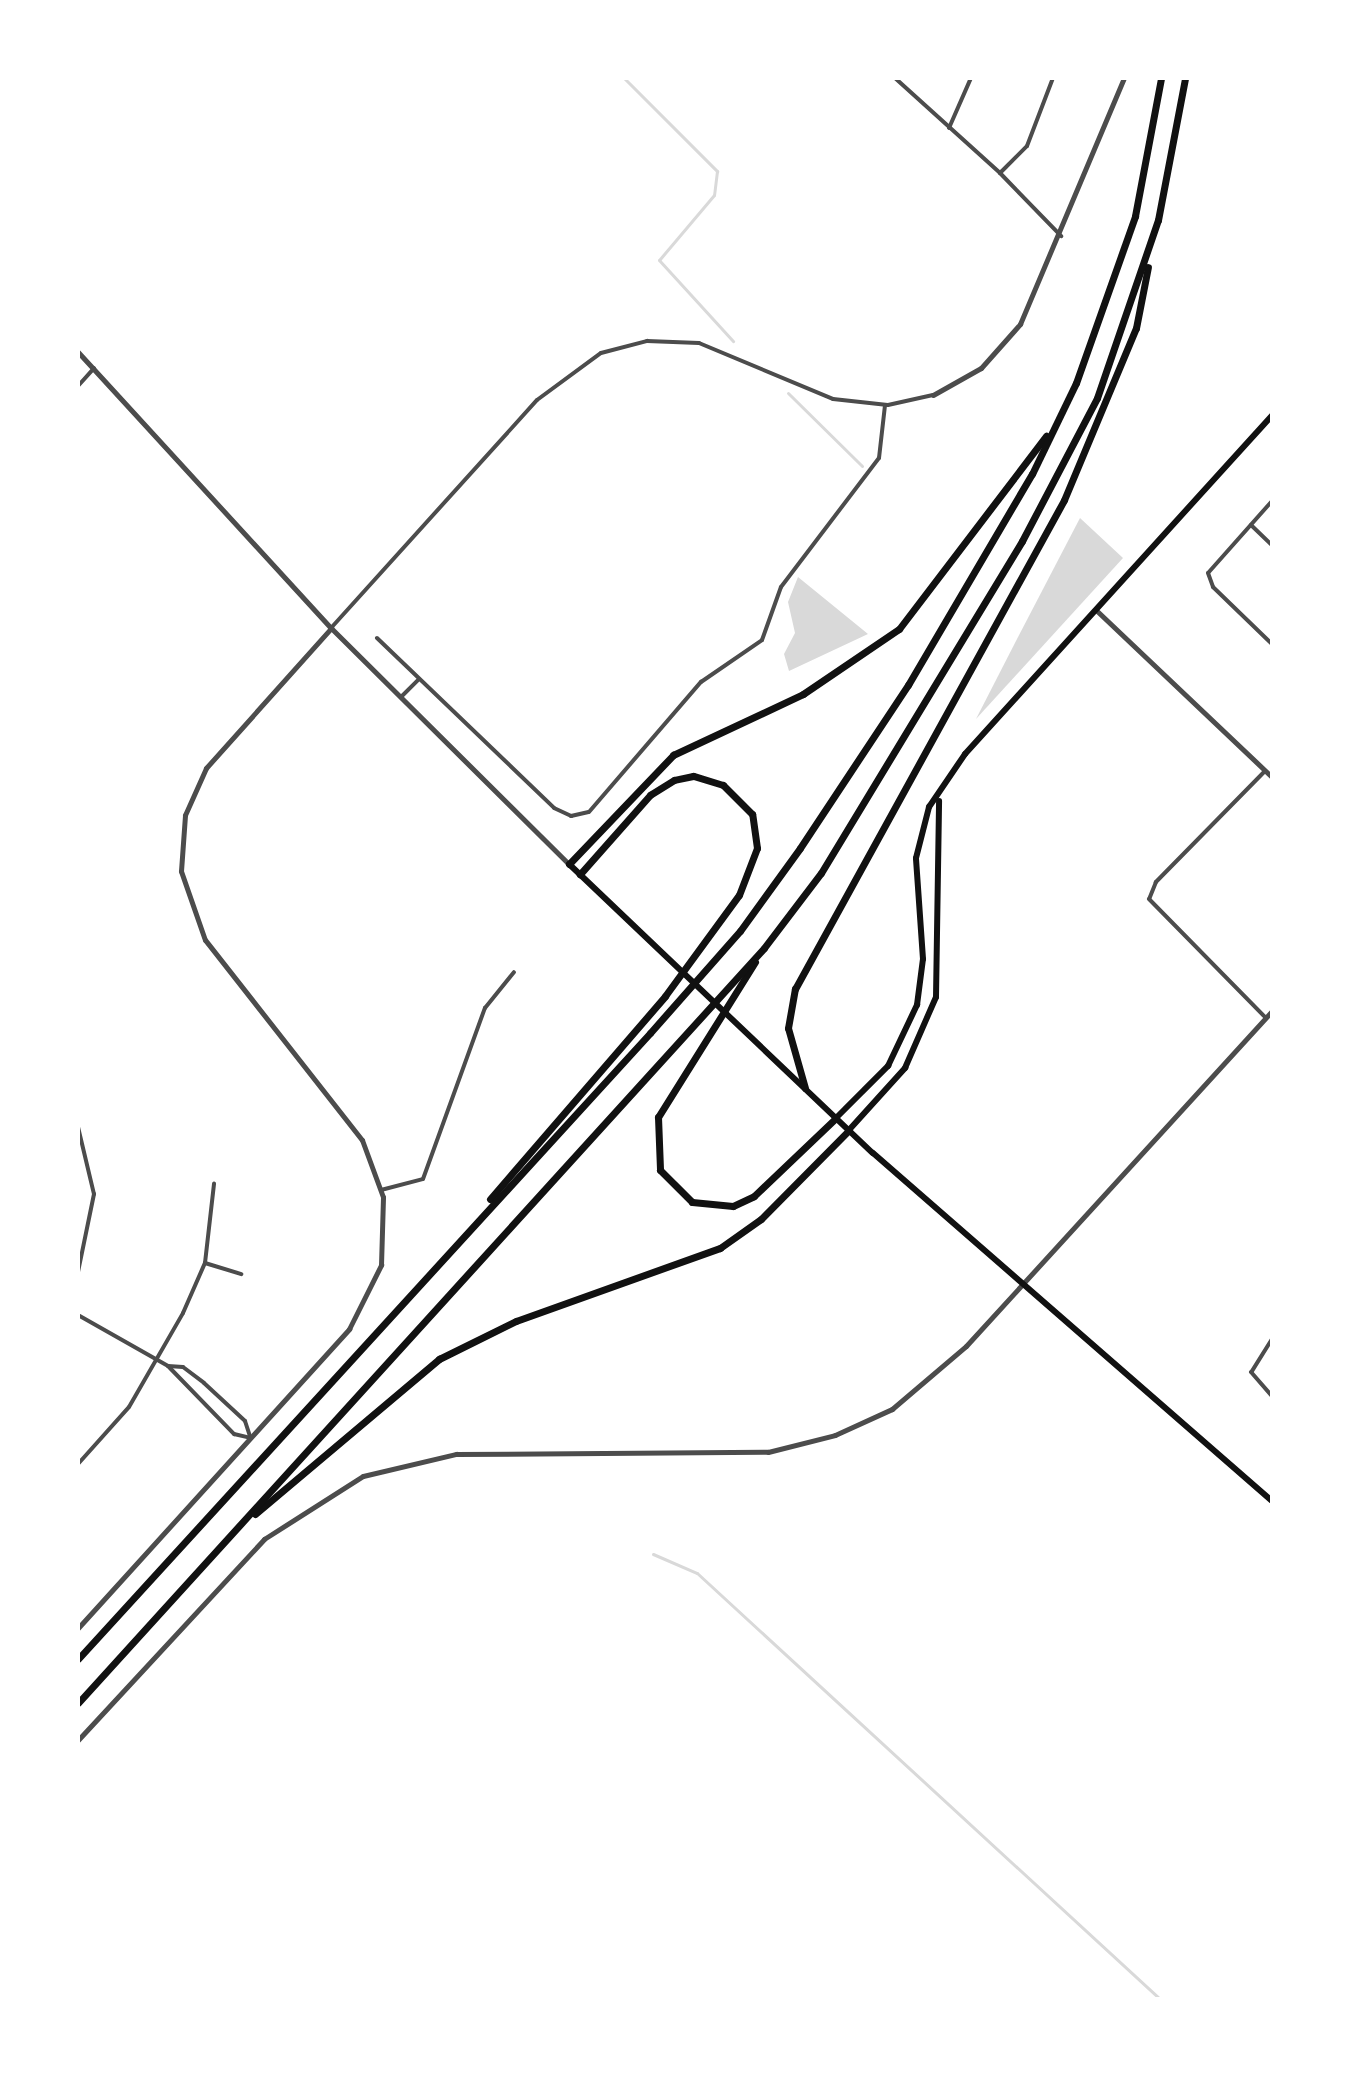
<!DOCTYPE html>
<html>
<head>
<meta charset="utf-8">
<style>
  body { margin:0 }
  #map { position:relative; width:1350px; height:2077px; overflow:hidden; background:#fff; font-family:Roboto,sans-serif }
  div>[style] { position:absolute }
  .water>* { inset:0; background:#d9d9d9 }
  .stream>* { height:3px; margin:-1.5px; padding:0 1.5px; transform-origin:1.5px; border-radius:1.5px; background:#d9d9d9 }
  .minor>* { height:4px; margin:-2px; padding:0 2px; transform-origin:2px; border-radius:2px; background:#4c4c4c }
  .tertiary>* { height:5px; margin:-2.5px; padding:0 2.5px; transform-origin:2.5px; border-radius:2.5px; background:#4c4c4c }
  .secondary>* { height:6px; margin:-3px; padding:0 3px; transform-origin:3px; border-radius:3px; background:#111 }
  .motorway>* { height:7px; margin:-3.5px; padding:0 3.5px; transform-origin:3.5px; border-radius:3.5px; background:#111 }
  span { translate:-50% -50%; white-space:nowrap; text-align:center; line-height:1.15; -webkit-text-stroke:6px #fff; paint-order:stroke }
  .frame { position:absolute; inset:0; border:80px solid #fff; pointer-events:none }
</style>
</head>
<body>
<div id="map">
  <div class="water">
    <div style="clip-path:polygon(1080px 518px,1123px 558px,976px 719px,1017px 639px)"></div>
    <div style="clip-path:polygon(798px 577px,868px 634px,789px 671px,784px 654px,795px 633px,788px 602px)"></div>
  </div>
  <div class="stream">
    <div style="left:624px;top:78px;width:132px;rotate:45deg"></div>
    <div style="left:717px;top:171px;width:24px;rotate:97deg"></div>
    <div style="left:714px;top:195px;width:85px;rotate:130.2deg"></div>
    <div style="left:659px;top:260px;width:110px;rotate:47.6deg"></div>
    <div style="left:788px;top:393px;width:104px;rotate:44.6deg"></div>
    <div style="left:653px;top:1554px;width:48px;rotate:23.4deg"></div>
    <div style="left:697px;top:1573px;width:629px;rotate:42.62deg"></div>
  </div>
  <div class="minor">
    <div style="left:895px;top:78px;width:142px;rotate:42.1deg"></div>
    <div style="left:1000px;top:173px;width:38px;rotate:-45deg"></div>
    <div style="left:1027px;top:146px;width:73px;rotate:-69.1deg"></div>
    <div style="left:949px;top:128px;width:55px;rotate:-66.3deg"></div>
    <div style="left:1000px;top:173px;width:88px;rotate:45.9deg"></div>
    <div style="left:78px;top:386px;width:24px;rotate:-48deg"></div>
    <div style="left:1272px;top:501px;width:96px;rotate:131.6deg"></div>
    <div style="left:1208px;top:573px;width:15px;rotate:70deg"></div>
    <div style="left:1213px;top:587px;width:82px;rotate:44deg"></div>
    <div style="left:1251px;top:525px;width:29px;rotate:44deg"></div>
    <div style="left:331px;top:628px;width:307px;rotate:-47.9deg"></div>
    <div style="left:537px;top:400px;width:79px;rotate:-36.3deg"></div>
    <div style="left:601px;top:353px;width:48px;rotate:-14.6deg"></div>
    <div style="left:647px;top:341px;width:52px;rotate:2.2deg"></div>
    <div style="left:699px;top:343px;width:145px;rotate:22.7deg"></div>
    <div style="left:833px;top:399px;width:55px;rotate:6.2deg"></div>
    <div style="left:888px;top:405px;width:46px;rotate:-12.5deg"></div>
    <div style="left:377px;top:638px;width:245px;rotate:43.8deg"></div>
    <div style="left:554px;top:808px;width:19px;rotate:25deg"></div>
    <div style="left:571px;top:816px;width:18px;rotate:-13deg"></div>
    <div style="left:589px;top:812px;width:172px;rotate:-49.3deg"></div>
    <div style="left:701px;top:682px;width:74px;rotate:-34.5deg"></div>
    <div style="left:762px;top:640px;width:56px;rotate:-70.3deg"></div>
    <div style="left:781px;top:587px;width:162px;rotate:-52.8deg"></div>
    <div style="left:879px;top:458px;width:53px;rotate:-83.5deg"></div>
    <div style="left:401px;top:697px;width:25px;rotate:-45deg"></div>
    <div style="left:1265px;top:771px;width:156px;rotate:134.5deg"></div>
    <div style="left:1156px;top:882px;width:18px;rotate:112deg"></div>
    <div style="left:1149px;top:899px;width:165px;rotate:45.5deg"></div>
    <div style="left:78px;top:1127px;width:69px;rotate:76.6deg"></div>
    <div style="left:94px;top:1194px;width:80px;rotate:101.6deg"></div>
    <div style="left:381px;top:1190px;width:43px;rotate:-14.7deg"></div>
    <div style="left:423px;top:1179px;width:182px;rotate:-70.1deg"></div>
    <div style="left:485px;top:1008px;width:46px;rotate:-51.1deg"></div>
    <div style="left:205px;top:1263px;width:38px;rotate:17deg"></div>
    <div style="left:78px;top:1315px;width:103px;rotate:29.5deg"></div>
    <div style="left:168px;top:1366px;width:95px;rotate:45.9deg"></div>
    <div style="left:234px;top:1434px;width:17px;rotate:13deg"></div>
    <div style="left:1272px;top:1339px;width:39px;rotate:122deg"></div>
    <div style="left:1251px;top:1372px;width:32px;rotate:49deg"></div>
    <div style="left:168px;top:1366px;width:15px;rotate:4deg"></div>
    <div style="left:183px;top:1367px;width:26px;rotate:37deg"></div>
    <div style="left:204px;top:1383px;width:56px;rotate:42.8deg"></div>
    <div style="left:245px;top:1421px;width:16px;rotate:72deg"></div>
    <div style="left:78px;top:1464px;width:76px;rotate:-48.2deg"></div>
    <div style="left:129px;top:1407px;width:108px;rotate:-60.1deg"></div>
    <div style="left:183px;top:1313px;width:55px;rotate:-66.3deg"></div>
    <div style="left:205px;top:1263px;width:80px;rotate:-83.5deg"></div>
  </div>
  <div class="tertiary">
    <div style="left:78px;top:352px;width:374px;rotate:47.5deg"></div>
    <div style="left:331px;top:628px;width:335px;rotate:44.8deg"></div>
    <div style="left:933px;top:395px;width:55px;rotate:-29.4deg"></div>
    <div style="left:981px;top:368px;width:59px;rotate:-48.4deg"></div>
    <div style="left:1020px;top:324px;width:267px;rotate:-67.1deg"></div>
    <div style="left:1097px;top:611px;width:241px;rotate:43.5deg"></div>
    <div style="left:78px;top:1628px;width:404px;rotate:-47.8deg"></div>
    <div style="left:349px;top:1329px;width:72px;rotate:-63.4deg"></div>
    <div style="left:381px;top:1265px;width:68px;rotate:-88.3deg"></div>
    <div style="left:383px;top:1197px;width:61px;rotate:-110.2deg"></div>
    <div style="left:362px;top:1140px;width:254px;rotate:-128.1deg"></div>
    <div style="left:205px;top:940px;width:73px;rotate:-109.2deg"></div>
    <div style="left:181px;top:871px;width:56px;rotate:-85.9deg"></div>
    <div style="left:185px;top:815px;width:51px;rotate:-65.9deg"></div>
    <div style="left:206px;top:768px;width:188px;rotate:-48.2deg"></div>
    <div style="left:78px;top:1740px;width:274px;rotate:-47.2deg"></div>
    <div style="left:264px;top:1539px;width:117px;rotate:-32.5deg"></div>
    <div style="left:363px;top:1476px;width:96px;rotate:-13.3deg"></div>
    <div style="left:456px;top:1454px;width:312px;rotate:-0.4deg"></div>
    <div style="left:768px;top:1452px;width:69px;rotate:-14.2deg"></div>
    <div style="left:835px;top:1435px;width:63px;rotate:-24.5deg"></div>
    <div style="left:892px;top:1409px;width:97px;rotate:-40.4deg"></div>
    <div style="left:966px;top:1346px;width:454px;rotate:-47.6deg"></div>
  </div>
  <div class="secondary">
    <div style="left:569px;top:864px;width:419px;rotate:43.6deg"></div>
    <div style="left:873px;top:1153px;width:529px;rotate:41.09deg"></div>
    <div style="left:836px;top:1118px;width:74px;rotate:-45deg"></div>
    <div style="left:888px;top:1066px;width:68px;rotate:-64.6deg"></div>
    <div style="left:917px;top:1005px;width:46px;rotate:-82.6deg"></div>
    <div style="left:923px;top:959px;width:101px;rotate:-94deg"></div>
    <div style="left:916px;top:858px;width:53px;rotate:-75.7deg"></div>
    <div style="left:929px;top:807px;width:64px;rotate:-55.8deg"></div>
    <div style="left:965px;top:754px;width:457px;rotate:-47.8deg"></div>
    <div style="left:849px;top:1130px;width:84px;rotate:-47.9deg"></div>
    <div style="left:905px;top:1068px;width:77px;rotate:-66.4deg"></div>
    <div style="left:936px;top:997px;width:196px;rotate:-89.1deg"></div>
  </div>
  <div class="motorway">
    <div style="left:569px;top:864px;width:151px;rotate:-46.3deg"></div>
    <div style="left:673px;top:755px;width:144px;rotate:-25.1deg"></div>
    <div style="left:803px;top:694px;width:116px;rotate:-34.1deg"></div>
    <div style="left:899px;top:629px;width:243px;rotate:-52.7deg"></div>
    <div style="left:755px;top:962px;width:183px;rotate:122deg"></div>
    <div style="left:658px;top:1117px;width:53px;rotate:87.8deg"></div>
    <div style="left:660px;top:1170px;width:45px;rotate:45deg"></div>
    <div style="left:692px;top:1202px;width:41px;rotate:5.6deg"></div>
    <div style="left:733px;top:1206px;width:23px;rotate:-25deg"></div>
    <div style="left:754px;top:1196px;width:113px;rotate:-43.6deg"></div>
    <div style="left:805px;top:1088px;width:62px;rotate:-105.8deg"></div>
    <div style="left:788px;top:1028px;width:40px;rotate:-80deg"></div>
    <div style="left:795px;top:989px;width:558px;rotate:-61.18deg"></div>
    <div style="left:1064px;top:500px;width:186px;rotate:-67.3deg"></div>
    <div style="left:1136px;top:328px;width:62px;rotate:-78.9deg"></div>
    <div style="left:490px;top:1199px;width:268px;rotate:-49.2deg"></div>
    <div style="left:665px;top:996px;width:125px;rotate:-53.8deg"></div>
    <div style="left:739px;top:895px;width:50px;rotate:-69deg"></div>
    <div style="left:757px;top:848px;width:34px;rotate:-98deg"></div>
    <div style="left:752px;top:814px;width:41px;rotate:-135deg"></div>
    <div style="left:723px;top:785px;width:31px;rotate:-163deg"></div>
    <div style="left:693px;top:776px;width:19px;rotate:168deg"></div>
    <div style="left:674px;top:780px;width:28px;rotate:148deg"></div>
    <div style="left:650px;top:795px;width:106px;rotate:131.5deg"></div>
    <div style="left:255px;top:1514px;width:241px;rotate:-40.1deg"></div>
    <div style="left:439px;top:1359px;width:86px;rotate:-26.3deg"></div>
    <div style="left:516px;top:1321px;width:217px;rotate:-19.7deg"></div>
    <div style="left:720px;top:1248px;width:50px;rotate:-35.3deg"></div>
    <div style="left:761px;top:1219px;width:125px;rotate:-45.3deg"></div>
    <div style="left:78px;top:1659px;width:848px;rotate:-47.58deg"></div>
    <div style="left:650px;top:1033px;width:136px;rotate:-48.6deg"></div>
    <div style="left:740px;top:931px;width:102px;rotate:-54.1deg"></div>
    <div style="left:800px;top:848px;width:196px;rotate:-56.5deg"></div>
    <div style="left:908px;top:685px;width:245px;rotate:-59.6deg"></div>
    <div style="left:1032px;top:474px;width:101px;rotate:-64.2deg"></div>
    <div style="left:1076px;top:383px;width:177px;rotate:-70.5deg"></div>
    <div style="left:1135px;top:216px;width:140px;rotate:-79.3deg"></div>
    <div style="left:78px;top:1703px;width:1020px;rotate:-47.74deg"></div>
    <div style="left:764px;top:948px;width:94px;rotate:-52.8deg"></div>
    <div style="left:821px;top:873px;width:388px;rotate:-58.8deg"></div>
    <div style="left:1022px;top:541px;width:161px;rotate:-62.3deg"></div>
    <div style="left:1097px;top:398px;width:188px;rotate:-71.1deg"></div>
    <div style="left:1158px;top:220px;width:145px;rotate:-79.2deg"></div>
  </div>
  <div class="frame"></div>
</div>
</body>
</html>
